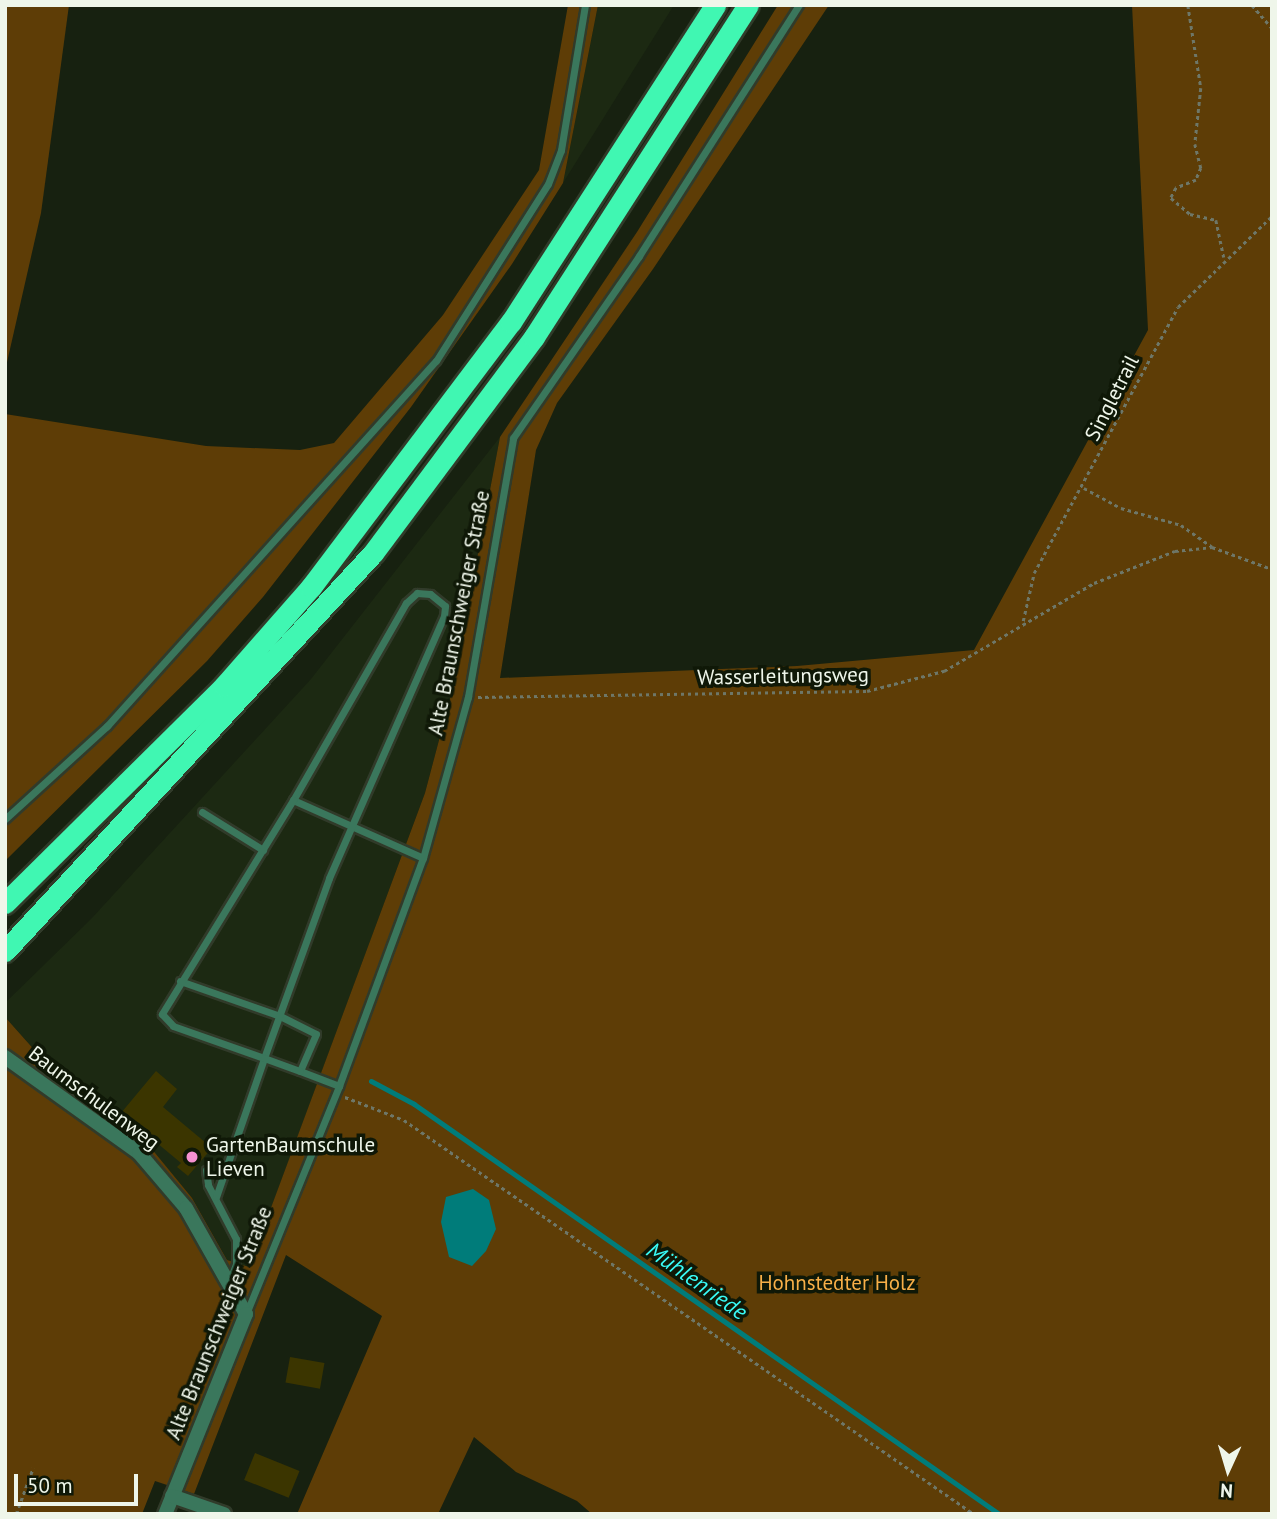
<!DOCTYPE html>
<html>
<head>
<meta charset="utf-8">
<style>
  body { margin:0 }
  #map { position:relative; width:1277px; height:1519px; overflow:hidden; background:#172110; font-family:"PT Sans",sans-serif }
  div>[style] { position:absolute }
  .built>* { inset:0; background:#1c2912 }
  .green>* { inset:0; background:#5e3d06 }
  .water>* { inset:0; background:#007c7a }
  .stream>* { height:5px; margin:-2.5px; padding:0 2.5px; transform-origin:2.5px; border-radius:2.5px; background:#007c7a }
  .building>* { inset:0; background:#3b3500; transform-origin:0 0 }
  .path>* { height:2.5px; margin-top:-1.25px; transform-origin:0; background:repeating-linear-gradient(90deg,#6e7768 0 3.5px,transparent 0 7px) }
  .roads { filter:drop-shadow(2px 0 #313b2a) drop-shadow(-2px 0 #313b2a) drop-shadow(0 2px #313b2a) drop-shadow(0 -2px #313b2a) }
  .service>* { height:7px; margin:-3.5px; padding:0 3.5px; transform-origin:3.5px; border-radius:3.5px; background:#3a775c }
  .minor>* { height:14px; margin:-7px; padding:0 7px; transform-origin:7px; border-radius:7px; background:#3a775c }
  .motorway>* { height:21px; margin:-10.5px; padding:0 10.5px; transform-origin:10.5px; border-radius:10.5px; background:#40f7b2 }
  .dots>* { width:19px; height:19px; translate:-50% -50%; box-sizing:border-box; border:4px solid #0f1807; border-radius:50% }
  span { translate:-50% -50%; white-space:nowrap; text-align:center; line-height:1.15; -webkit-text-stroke:7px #0f1807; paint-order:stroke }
  .street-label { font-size:21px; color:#eff6ea }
  .poi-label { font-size:21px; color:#eff6ea }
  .left { translate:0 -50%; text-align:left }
  .park-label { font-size:21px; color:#f8af48 }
  .water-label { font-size:23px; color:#39faf6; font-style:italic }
  .frame { position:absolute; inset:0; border:7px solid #eff6ea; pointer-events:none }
  .north { position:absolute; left:1193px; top:1435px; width:70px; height:70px; -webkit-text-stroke:5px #0f1807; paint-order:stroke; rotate:184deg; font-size:19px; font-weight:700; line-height:28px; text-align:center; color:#eff6ea }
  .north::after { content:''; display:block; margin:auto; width:24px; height:32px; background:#eff6ea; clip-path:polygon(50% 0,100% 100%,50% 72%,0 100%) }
  .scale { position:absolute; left:14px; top:1474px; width:124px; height:32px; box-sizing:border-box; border:4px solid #eff6ea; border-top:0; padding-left:9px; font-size:21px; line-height:24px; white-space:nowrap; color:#eff6ea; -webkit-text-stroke:5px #0f1807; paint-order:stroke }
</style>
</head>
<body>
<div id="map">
  <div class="built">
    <div style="clip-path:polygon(598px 5px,674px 5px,563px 183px)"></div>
    <div style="clip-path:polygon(500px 437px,452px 691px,425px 793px,249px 1268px,236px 1264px,227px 1260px,192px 1198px,106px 1109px,46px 1063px,5px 1017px,5px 1003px,92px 918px,311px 679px)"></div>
  </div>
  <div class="green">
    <div style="clip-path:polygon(5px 5px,69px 5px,41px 213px,5px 371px)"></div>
    <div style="clip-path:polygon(568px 5px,598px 5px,563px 183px,512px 264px,411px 407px,263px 597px,207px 661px,5px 861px,5px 414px,206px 446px,300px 450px,334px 443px,443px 315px,539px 170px)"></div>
    <div style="clip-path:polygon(778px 5px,829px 5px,653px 269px,557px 403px,536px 450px,500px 678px,797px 666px,974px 650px,1148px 330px,1132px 5px,1272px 5px,1272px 1514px,592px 1514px,577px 1501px,516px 1472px,474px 1437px,438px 1514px,297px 1514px,382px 1316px,286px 1255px,194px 1494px,155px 1481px,142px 1514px,5px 1514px,5px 1017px,46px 1063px,146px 1142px,192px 1198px,227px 1260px,249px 1267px,425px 793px,452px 691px,500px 437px,637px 232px)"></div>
  </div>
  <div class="water">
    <div style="clip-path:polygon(473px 1189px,489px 1200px,496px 1229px,486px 1251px,472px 1266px,449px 1257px,441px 1222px,446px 1197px)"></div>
  </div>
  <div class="stream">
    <div style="left:371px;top:1081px;width:49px;rotate:28.1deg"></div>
    <div style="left:414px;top:1104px;width:714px;rotate:35.02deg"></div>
  </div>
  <div class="building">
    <div style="clip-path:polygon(156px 1071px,177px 1089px,163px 1107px,212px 1148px,188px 1176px,177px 1167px,181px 1163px,121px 1113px)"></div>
    <div style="left:290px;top:1357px;width:35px;height:26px;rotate:10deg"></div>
    <div style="left:255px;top:1453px;width:48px;height:29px;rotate:22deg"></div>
  </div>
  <div class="path">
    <div style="left:1188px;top:5px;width:84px;rotate:81.1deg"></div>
    <div style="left:1201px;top:88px;width:56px;rotate:96.1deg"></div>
    <div style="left:1195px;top:144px;width:25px;rotate:76deg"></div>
    <div style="left:1201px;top:168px;width:13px;rotate:113deg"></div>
    <div style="left:1196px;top:180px;width:22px;rotate:158deg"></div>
    <div style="left:1176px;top:188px;width:11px;rotate:117deg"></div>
    <div style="left:1171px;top:198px;width:25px;rotate:40deg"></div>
    <div style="left:1190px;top:214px;width:27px;rotate:13deg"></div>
    <div style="left:1216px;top:220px;width:38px;rotate:78deg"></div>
    <div style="left:1252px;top:5px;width:30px;rotate:49deg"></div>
    <div style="left:1084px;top:488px;width:42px;rotate:28.4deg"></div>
    <div style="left:1121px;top:508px;width:62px;rotate:15.8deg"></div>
    <div style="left:1181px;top:525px;width:38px;rotate:35deg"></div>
    <div style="left:1023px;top:621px;width:49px;rotate:-77.1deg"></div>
    <div style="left:1034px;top:573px;width:302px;rotate:-61.6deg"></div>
    <div style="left:1178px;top:307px;width:131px;rotate:-44.1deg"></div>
    <div style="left:478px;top:697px;width:389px;rotate:-0.9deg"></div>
    <div style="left:867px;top:691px;width:80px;rotate:-14.6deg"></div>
    <div style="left:944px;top:671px;width:174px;rotate:-30.4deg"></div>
    <div style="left:1094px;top:583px;width:87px;rotate:-21.6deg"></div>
    <div style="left:1175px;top:551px;width:37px;rotate:-6deg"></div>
    <div style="left:1212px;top:547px;width:64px;rotate:20.1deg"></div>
    <div style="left:345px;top:1097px;width:63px;rotate:21.3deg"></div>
    <div style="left:404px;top:1120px;width:693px;rotate:34.65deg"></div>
    <div style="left:16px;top:1514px;width:49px;rotate:-69.7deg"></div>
  </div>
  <div class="roads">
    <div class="service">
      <div style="left:293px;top:800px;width:142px;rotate:24deg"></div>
      <div style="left:202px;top:812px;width:72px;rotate:31.9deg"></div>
      <div style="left:5px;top:819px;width:138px;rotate:-42.4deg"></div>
      <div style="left:107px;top:726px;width:491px;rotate:-48deg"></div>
      <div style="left:436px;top:361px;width:209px;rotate:-57.7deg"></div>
      <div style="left:548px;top:184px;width:36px;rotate:-69deg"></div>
      <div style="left:561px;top:150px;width:147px;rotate:-80.6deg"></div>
      <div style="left:180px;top:981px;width:106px;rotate:19.3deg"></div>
      <div style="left:280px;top:1016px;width:40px;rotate:26.6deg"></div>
      <div style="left:316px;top:1034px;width:40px;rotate:113.4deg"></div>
      <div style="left:300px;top:1071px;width:42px;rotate:21deg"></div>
      <div style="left:206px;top:1170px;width:15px;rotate:82deg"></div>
      <div style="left:208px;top:1185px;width:61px;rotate:62.6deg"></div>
      <div style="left:236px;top:1239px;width:25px;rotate:90deg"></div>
      <div style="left:236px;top:1264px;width:19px;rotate:111deg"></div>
      <div style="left:216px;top:1197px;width:147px;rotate:-70.9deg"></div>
      <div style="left:264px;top:1058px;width:191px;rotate:-70.1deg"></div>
      <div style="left:329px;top:878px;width:286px;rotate:-66.3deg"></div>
      <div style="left:444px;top:616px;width:10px;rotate:-84deg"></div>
      <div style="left:445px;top:606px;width:19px;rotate:-141deg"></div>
      <div style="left:430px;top:594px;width:13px;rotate:-176deg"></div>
      <div style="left:417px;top:593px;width:15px;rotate:138deg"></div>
      <div style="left:406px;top:603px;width:227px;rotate:119.8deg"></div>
      <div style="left:293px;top:800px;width:251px;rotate:121.5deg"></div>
      <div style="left:162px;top:1014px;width:16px;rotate:47deg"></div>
      <div style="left:173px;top:1026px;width:96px;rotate:19.4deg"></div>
      <div style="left:264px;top:1058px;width:38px;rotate:20deg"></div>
      <div style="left:246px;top:1314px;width:246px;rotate:-67.8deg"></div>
      <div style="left:339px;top:1086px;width:243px;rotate:-69.8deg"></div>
      <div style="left:423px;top:858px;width:167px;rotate:-74.4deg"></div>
      <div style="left:468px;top:697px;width:263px;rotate:-80.1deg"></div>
      <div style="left:513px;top:438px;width:221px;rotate:-55.3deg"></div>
      <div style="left:639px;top:256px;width:298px;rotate:-57.5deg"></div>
    </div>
    <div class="minor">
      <div style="left:5px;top:1057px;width:165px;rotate:35.6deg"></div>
      <div style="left:139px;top:1153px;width:72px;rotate:49.5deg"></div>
      <div style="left:186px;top:1208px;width:122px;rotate:60.5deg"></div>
      <div style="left:246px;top:1314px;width:216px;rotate:112deg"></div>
      <div style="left:172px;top:1496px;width:55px;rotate:19.1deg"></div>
    </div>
    <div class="motorway">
      <div style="left:5px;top:903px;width:308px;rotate:-44.7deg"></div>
      <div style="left:224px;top:686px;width:132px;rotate:-48.7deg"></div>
      <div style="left:311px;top:587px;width:332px;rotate:-53deg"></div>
      <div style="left:511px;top:322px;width:377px;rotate:-57.2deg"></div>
      <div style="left:5px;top:951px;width:542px;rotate:-47.24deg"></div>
      <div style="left:373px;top:553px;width:269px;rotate:-53.3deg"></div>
      <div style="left:534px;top:337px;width:395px;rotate:-57.2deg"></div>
    </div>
  </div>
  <div class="dots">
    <div style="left:192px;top:1157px;background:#f591d2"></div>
  </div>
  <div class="street-label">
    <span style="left:1112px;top:398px;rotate:-63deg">Singletrail</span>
    <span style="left:459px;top:613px;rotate:-79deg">Alte Braunschweiger Straße</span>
    <span style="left:783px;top:676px;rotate:-1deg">Wasserleitungsweg</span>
    <span style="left:94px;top:1098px;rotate:37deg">Baumschulenweg</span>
    <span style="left:219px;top:1323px;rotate:-68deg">Alte Braunschweiger Straße</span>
  </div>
  <div class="poi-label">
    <span class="left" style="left:206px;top:1157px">GartenBaumschule<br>Lieven</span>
  </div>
  <div class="park-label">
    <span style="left:837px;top:1283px">Hohnstedter Holz</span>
  </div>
  <div class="water-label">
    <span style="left:697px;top:1281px;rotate:35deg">Mühlenriede</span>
  </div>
  <div class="frame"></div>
  <div class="north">N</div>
  <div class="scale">50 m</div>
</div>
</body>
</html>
